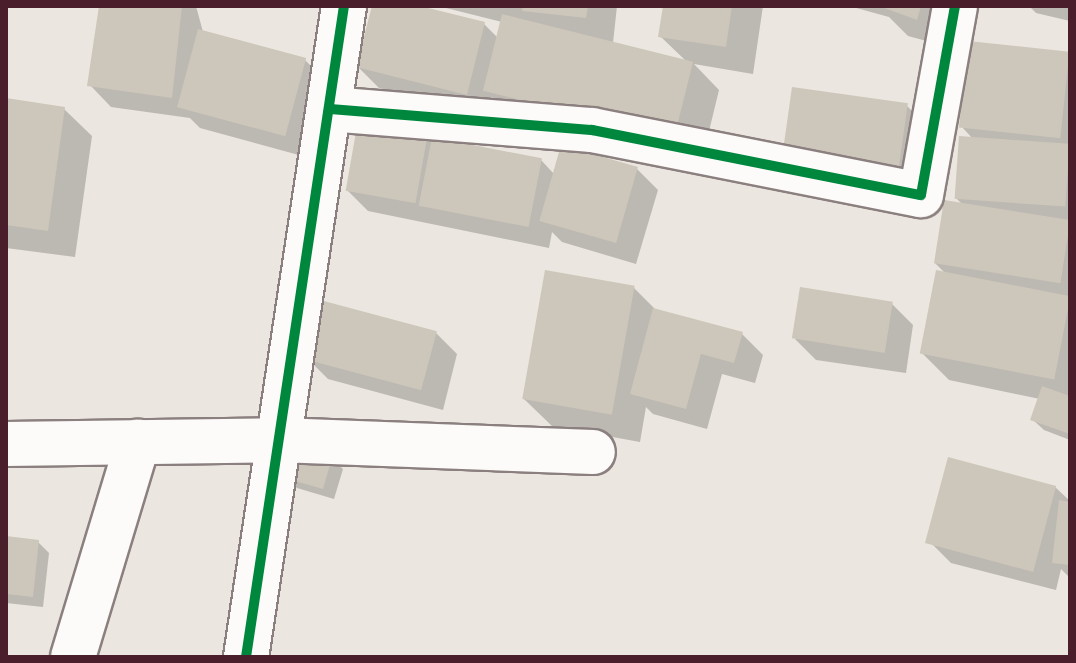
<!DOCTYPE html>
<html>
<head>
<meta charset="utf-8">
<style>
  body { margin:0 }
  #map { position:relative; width:1076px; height:663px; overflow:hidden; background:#ebe6df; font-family:"Comic Neue",sans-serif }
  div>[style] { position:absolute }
  .shadow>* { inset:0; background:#0003 }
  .building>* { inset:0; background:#cdc6ba; transform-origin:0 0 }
  .roads { filter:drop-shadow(2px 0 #8b807f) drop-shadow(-2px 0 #8b807f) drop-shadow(0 2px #8b807f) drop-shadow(0 -2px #8b807f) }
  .minor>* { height:44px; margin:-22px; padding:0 22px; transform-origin:22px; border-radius:22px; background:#fcfbfa }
  .cycleway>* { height:10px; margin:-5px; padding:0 5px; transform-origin:5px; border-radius:5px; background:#00873e }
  span { translate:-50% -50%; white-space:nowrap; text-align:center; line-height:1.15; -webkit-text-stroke:6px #fff; paint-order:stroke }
  .frame { position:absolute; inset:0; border:8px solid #4a1f2b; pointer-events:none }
</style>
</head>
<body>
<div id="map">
  <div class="shadow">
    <div style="clip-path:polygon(101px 6px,196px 6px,203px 32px,305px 60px,326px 81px,306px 157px,200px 128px,190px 118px,111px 107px,90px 85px)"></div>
    <div style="clip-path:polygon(374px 6px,412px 6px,484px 24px,498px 38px,502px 22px,438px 6px,617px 6px,613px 43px,686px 61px,660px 36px,665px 6px,763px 6px,753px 74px,694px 64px,719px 90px,701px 164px,513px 118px,492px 97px,488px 115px,379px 88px,358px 67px)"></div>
    <div style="clip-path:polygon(849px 6px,956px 6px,945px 46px,908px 36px,889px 17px)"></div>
    <div style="clip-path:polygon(1029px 6px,1070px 6px,1070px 21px,1036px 13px)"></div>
    <div style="clip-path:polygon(1070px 53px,1070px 440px,1044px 430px,1032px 419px,1040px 399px,949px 380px,922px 353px,947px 275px,935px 263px,963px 205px,956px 198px,973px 139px,962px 127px)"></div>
    <div style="clip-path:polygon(794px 89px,907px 106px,928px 127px,917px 196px)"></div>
    <div style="clip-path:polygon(6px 100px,64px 109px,92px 136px,75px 257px,6px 248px)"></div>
    <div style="clip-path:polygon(361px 117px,440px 140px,541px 160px,554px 174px,637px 169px,658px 190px,636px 264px,562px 242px,552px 232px,549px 248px,368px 211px,347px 190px)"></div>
    <div style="clip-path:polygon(634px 288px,657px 311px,742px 334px,763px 355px,755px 383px,722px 374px,707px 429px,653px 414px,646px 407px,640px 442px,552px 426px,524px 399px)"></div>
    <div style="clip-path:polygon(892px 304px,913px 325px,906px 373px,816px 360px,795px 339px)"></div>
    <div style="clip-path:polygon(436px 333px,457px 354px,443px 410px,328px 379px,307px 358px)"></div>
    <div style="clip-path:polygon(331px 458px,343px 469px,334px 499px,297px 488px,286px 477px)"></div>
    <div style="clip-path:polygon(1055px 487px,1070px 501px,1070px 578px,1061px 569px,1056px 590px,951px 563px,930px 542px)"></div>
    <div style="clip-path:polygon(6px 538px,38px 542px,49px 553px,43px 607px,6px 603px)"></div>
  </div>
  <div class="building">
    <div style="clip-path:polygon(99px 6px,182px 6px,172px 98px,87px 86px)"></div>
    <div style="clip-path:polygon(372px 6px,420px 6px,485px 22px,467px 95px,356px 67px)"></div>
    <div style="clip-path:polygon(523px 6px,588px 6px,586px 18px,522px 11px)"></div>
    <div style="clip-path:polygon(663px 6px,732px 6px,726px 47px,658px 37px)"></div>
    <div style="clip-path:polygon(879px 6px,921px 6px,917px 20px)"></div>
    <div style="left:502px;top:14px;width:197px;height:79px;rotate:14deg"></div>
    <div style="left:198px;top:29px;width:112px;height:81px;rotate:15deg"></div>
    <div style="left:968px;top:41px;width:102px;height:87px;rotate:6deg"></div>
    <div style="left:792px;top:87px;width:117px;height:73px;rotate:8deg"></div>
    <div style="clip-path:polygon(6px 98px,65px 107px,48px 231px,6px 225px)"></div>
    <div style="left:359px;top:115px;width:71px;height:77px;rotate:10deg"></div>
    <div style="left:959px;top:136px;width:111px;height:63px;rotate:4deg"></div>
    <div style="left:432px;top:137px;width:112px;height:70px;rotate:11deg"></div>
    <div style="left:561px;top:145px;width:80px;height:79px;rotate:16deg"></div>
    <div style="left:944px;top:200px;width:128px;height:64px;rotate:9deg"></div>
    <div style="left:545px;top:270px;width:91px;height:131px;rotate:10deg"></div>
    <div style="left:936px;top:270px;width:137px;height:85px;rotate:11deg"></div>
    <div style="left:800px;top:287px;width:94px;height:52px;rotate:9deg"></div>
    <div style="left:320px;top:300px;width:121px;height:61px;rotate:15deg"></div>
    <div style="clip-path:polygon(653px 308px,743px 332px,734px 363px,701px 354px,686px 409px,630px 394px)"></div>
    <div style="clip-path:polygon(1042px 386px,1070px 396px,1070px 434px,1030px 420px)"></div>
    <div style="left:293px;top:445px;width:41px;height:34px;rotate:16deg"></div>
    <div style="left:948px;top:457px;width:112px;height:89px;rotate:15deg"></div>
    <div style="clip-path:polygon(1059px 500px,1070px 502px,1070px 565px,1052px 563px)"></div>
    <div style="clip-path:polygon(6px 536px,39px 540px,33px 597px,6px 594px)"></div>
  </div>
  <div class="roads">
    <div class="minor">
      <div style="left:329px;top:109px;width:264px;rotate:4.6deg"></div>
      <div style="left:592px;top:130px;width:335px;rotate:11.2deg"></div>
      <div style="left:921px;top:195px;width:192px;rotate:-79.8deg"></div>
      <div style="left:6px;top:444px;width:273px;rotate:-0.8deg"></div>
      <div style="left:279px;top:440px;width:314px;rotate:2.2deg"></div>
      <div style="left:73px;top:657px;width:225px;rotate:-73.2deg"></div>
      <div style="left:246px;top:657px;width:658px;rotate:-81.44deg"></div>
    </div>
  </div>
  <div class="cycleway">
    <div style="left:329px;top:109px;width:264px;rotate:4.6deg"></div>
    <div style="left:592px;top:130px;width:335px;rotate:11.2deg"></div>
    <div style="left:921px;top:195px;width:192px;rotate:-79.8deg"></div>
    <div style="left:246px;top:657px;width:658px;rotate:-81.44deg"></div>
  </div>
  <div class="frame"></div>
</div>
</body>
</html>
